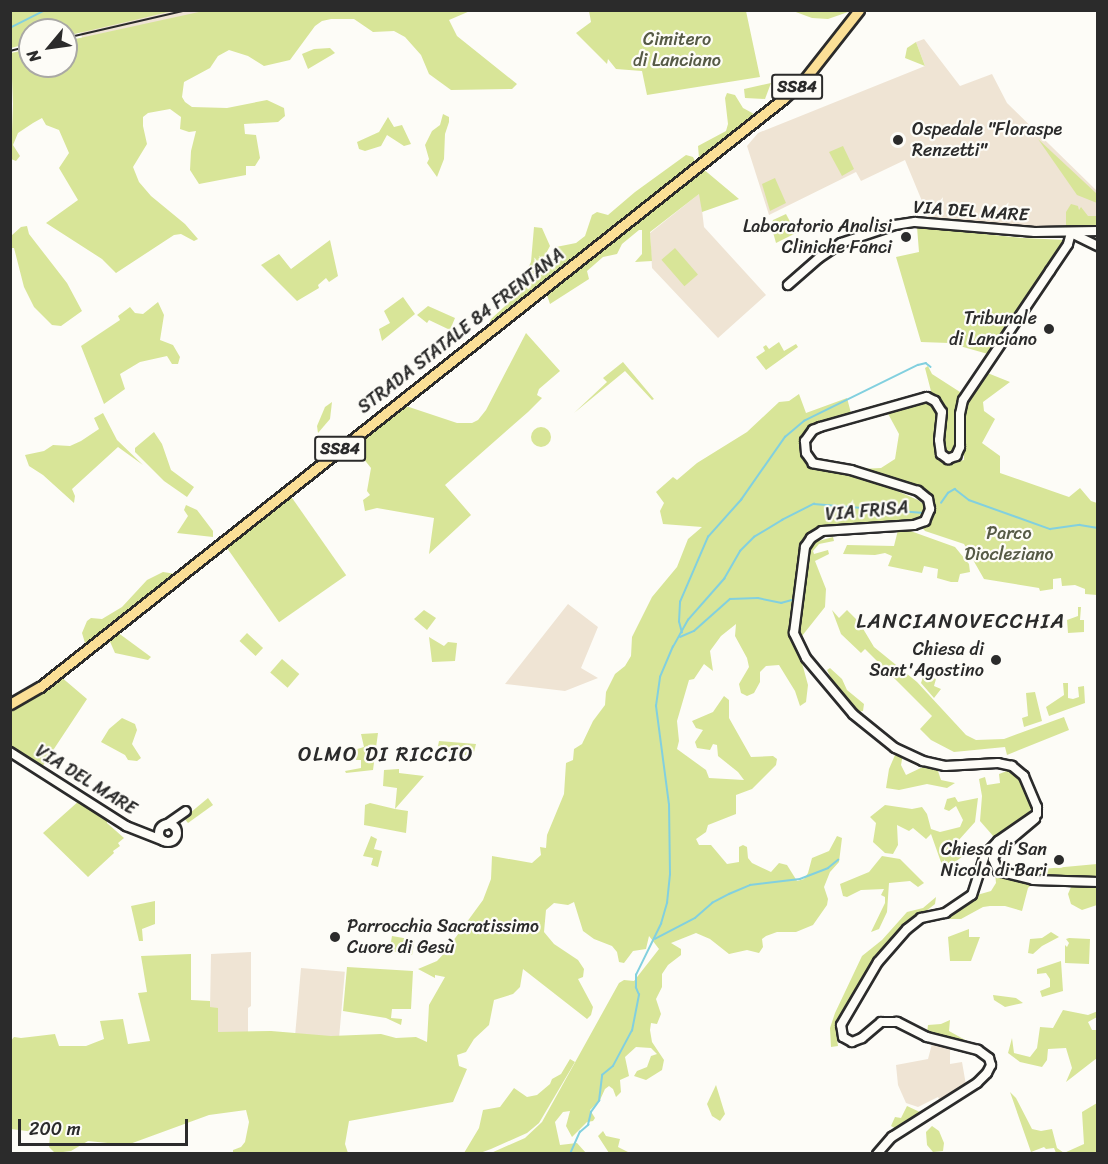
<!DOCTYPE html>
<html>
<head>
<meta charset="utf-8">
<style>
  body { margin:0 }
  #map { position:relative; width:1108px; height:1164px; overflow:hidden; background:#fdfcf7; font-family:Sriracha,sans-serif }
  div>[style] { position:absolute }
  .built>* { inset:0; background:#efe4d4; transform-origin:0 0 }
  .green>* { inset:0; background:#d8e598; transform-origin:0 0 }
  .round { border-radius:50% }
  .stream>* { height:1.5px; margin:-0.75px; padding:0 0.75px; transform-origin:0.75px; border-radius:0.75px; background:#82d0df }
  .roads { filter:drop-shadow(2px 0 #2b2b2b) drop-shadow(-2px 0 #2b2b2b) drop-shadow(0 2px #2b2b2b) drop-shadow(0 -2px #2b2b2b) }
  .secondary>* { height:8px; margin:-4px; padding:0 4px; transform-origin:4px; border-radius:4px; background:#fdfcf7 }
  .secondary>.ring { margin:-4px; padding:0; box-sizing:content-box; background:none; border:8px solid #fdfcf7; border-radius:50% }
  .primary>* { height:9px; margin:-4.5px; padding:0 4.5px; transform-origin:4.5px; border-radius:4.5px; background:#fbdf96 }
  .rail>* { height:1.5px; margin:-0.75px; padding:0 0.75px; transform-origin:0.75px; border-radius:0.75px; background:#2b2b2b }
  .dots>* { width:16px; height:16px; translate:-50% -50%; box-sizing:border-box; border:3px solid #fdfcf7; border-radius:50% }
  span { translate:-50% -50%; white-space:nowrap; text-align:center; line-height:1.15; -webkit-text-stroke:4.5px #fdfcf7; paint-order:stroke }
  .shield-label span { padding:2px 4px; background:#fdfcf7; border:2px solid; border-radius:4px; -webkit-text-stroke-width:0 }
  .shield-label { font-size:16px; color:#2b2b2b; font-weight:700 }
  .park-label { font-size:18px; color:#565a46 }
  .poi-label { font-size:18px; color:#2b2b2b }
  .left { translate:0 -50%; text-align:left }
  .right { translate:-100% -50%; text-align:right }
  .street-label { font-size:18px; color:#2b2b2b }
  .quarter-label { font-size:21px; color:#2b2b2b; letter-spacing:1.5px }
  .frame { position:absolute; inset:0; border:12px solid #2b2b2b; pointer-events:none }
  .north { position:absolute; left:18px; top:18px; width:60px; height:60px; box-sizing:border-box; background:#fdfcf7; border:2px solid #a9a8a5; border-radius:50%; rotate:241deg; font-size:16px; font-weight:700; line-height:24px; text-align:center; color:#2b2b2b }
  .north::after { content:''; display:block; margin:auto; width:21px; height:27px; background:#2b2b2b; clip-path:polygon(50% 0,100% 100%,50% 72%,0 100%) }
  .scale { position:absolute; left:18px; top:1119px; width:170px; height:27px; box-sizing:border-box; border:3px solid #2b2b2b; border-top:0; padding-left:8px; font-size:18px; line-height:21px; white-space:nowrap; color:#2b2b2b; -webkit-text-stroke:4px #fdfcf7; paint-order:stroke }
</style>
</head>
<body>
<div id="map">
  <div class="built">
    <div style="clip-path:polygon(173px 11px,208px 11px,82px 38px,81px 31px)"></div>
    <div style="clip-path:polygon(924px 39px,960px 86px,992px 74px,1007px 103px,1097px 191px,1097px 223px,1060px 229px,929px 218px,905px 160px,861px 181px,856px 172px,769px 215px,747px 146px,758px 133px,925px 66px,916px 42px)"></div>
    <div style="clip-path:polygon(700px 193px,704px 227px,766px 295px,718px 338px,652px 268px,650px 233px)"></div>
    <div style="clip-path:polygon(568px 604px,598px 627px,581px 668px,598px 678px,565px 691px,505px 684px)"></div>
    <div style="clip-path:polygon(251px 952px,251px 1006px,248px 1008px,248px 1032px,218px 1032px,218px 1008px,210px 1008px,211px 954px)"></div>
    <div style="left:301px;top:968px;width:44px;height:66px;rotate:5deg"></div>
    <div style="clip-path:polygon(932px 1044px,950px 1048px,950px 1064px,962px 1062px,966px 1085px,942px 1105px,938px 1097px,918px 1107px,906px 1103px,898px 1085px,896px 1065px,928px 1059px)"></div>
  </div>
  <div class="green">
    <div style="clip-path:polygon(208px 10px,470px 11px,449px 20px,457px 36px,517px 84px,512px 89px,451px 90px,429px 74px,421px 55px,405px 37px,394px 31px,373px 32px,354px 19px,331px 19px,322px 21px,315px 26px,290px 60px,264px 66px,248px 56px,229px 50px,218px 56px,210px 68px,184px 82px,182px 97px,185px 102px,192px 107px,227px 108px,267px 100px,284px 108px,285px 116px,278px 122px,244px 124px,245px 134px,256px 135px,260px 158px,255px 166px,246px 166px,246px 175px,199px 184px,190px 170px,191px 151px,196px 131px,189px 132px,180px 129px,181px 117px,170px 109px,148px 113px,143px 117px,143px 126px,147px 144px,133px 167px,139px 182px,151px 196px,185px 224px,198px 239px,194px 241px,181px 234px,174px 235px,116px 273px,102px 259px,46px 223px,78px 200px,59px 168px,69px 153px,59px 130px,46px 125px,42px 118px,33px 123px,18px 133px,13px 145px,20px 156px,16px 161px,11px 159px,13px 104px,11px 53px,30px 49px,30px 66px,66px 66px,66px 41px)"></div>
    <div style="clip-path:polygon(10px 11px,11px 10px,173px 11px,66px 36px,66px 30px,30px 30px,30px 43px,11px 48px)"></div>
    <div style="clip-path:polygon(589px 11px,746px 11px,760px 77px,647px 95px,642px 71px,616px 69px,608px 59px,607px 64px,576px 33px,591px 22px)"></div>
    <div style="clip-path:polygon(793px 11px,851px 11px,828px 19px,812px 18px)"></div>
    <div style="clip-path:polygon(916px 42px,925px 66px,905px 58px,907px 48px)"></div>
    <div style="clip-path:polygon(330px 48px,335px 53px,308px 69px,302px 54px,314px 49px)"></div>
    <div style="clip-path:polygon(771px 83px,765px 99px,745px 98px,744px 89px)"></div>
    <div style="clip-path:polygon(727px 93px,735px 95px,743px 108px,756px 115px,699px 158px,698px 146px,726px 131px,728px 124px,725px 98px)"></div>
    <div style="clip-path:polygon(443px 114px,449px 117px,449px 122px,445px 134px,444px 159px,437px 177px,427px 163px,429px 159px,425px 145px,432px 131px,440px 125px)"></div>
    <div style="clip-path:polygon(388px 117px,394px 127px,402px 125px,411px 144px,404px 146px,387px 135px,381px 146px,365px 151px,359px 149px,357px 142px,379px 132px)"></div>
    <div style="clip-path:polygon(1038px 139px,1097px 194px,1097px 203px,1077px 195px)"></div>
    <div style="clip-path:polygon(843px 146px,854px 169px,842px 176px,829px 152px)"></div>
    <div style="clip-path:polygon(686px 155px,693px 157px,696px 163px,489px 324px,491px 319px,527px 286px,526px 272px,531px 262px,534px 227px,542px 228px,550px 246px,538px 268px,540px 275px,564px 258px,555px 250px,556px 247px,576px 243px,585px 236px,592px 215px,597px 212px,608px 215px,635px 192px)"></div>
    <div style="clip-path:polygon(702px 168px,739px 199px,702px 212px,699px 194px,650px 232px,652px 261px,635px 262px,642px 254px,642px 230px,639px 230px,622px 244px,617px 254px,603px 257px,587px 271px,589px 279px,550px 304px,547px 295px,572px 271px)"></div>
    <div style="clip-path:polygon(775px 178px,786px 203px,770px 211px,762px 184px)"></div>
    <div style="clip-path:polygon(1071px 204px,1078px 206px,1079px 210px,1081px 207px,1088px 216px,1097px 216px,1097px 226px,1066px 228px,1066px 212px)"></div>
    <div style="clip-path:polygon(786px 214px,796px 233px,776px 243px,771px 225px,773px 220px)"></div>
    <div style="clip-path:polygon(27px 226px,29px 234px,67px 283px,82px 311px,61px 326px,52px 325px,34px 307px,24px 287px,14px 248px,11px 248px,11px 236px,21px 227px)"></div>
    <div style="clip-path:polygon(917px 227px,1023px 238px,1066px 240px,988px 354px,949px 343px,921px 342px,896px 257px,919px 252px)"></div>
    <div style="clip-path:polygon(330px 240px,338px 276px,329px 282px,326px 278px,318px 285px,319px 288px,297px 301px,261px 265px,279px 254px,291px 269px)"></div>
    <div style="left:675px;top:248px;width:35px;height:18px;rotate:49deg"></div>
    <div style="clip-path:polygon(403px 297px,415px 314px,382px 341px,379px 329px,390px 323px,384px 311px)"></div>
    <div style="clip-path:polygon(158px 302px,164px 315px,160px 340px,173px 345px,180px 357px,178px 364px,172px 364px,167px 356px,140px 362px,120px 374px,125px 389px,104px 404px,81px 346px,120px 320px,118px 316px,130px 307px,135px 313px,143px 314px)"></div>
    <div style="clip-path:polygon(428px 306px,455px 318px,450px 330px,429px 320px,427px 323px,417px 315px)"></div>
    <div style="clip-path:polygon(526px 333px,560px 371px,539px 389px,537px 395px,542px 398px,528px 412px,445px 485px,471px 515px,429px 554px,434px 518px,377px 508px,365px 511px,363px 500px,370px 495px,367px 491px,371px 468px,351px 443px,403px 405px,457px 423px,472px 423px,478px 420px,486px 410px)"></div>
    <div style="clip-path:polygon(779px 342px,784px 351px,796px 344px,798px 347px,766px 370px,756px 357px,765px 351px,763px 347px,766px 345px,769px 349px)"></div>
    <div style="clip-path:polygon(623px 362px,654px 399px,652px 400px,625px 371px,574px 413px,607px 382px,603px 378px)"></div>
    <div style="clip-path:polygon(928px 366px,932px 374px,960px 392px,955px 422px,957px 450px,951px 454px,942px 449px,945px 417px,932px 395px,925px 368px)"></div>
    <div style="clip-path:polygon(985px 372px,1010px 382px,983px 402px,984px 411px,995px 419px,982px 443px,1000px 456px,1000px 473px,1069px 497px,1080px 488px,1091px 501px,1097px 503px,1097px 595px,1085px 594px,1085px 589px,1075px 585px,1062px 586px,1061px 578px,1053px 579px,1053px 589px,1040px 591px,1039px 588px,984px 579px,964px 544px,925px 531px,921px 526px,930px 498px,862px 472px,861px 469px,881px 468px,895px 459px,899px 434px,886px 410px,926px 401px,937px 409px,939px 418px,934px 443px,935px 457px,945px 464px,964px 460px,964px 404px)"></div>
    <div style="clip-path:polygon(799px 394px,806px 413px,847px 398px,851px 413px,809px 428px,803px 435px,800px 447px,805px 462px,822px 470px,867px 478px,918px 500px,926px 506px,926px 510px,920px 519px,909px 522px,832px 525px,812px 531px,802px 545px,791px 638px,802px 663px,808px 685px,806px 702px,800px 706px,795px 691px,779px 665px,766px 666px,760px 672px,760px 682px,754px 693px,747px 696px,741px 693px,739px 684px,749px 667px,747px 658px,735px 636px,736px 624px,721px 636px,710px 651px,713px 671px,704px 664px,694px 679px,689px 680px,677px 721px,679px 741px,677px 749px,706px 770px,709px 778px,744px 780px,738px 772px,718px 756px,717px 745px,713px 744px,710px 750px,697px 748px,695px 742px,703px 730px,696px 728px,692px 721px,713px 712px,724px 696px,729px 700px,729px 718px,751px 757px,773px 756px,777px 759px,776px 765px,752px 789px,736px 795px,736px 814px,708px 825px,706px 832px,696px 839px,699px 845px,711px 845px,727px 864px,739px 862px,739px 847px,743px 845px,747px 847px,748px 858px,752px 863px,771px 872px,779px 863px,787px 865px,797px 881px,804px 879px,808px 873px,812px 858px,829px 851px,837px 836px,842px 838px,839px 862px,830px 872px,824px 887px,828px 899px,827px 905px,813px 925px,796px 932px,777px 932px,766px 936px,762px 939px,763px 947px,759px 953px,747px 950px,729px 954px,710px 939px,696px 933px,671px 943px,681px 949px,681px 955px,668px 965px,662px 974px,662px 987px,656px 999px,661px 1014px,657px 1024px,651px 1023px,650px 1030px,652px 1042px,664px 1060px,662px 1070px,646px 1080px,634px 1076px,637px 1071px,647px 1067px,651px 1056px,657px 1054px,651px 1048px,636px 1047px,625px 1057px,629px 1076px,620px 1080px,621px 1092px,616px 1097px,613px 1089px,609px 1086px,605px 1089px,600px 1100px,590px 1110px,595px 1118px,593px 1121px,587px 1122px,572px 1137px,566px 1126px,570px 1111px,563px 1112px,555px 1122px,560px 1145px,577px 1143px,586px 1153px,491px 1153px,525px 1138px,542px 1122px,619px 983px,624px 980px,634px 981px,659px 949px,649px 936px,646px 949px,633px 951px,624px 963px,619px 962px,617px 952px,612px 946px,594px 939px,583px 931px,574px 902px,568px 905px,554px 903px,546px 910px,544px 932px,554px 944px,578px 960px,584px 969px,583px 977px,578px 979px,593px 1007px,591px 1015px,587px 1019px,523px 969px,520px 987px,513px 994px,494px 1000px,489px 1025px,474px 1039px,466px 1052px,457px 1055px,459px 1066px,467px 1069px,453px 1102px,349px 1121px,345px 1144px,348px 1153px,233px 1153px,233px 1150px,241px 1147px,245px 1142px,249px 1122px,246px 1110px,209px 1115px,127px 1145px,88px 1141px,71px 1151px,55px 1153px,49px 1147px,50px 1134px,11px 1129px,10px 1042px,14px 1037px,21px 1038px,55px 1034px,59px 1046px,86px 1046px,104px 1039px,100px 1021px,123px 1019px,128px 1044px,150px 1041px,138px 993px,147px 992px,141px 956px,191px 954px,191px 1000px,210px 1001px,210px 1007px,218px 1008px,218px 1032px,271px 1031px,331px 1036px,381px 1034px,396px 1038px,416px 1037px,427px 1042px,429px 1005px,445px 977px,435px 975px,435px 978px,418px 969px,437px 961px,449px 948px,453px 950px,456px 943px,453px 941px,483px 900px,491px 879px,492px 856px,532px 863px,541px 855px,540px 847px,546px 848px,547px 835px,564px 794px,566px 763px,573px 760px,574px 749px,582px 744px,593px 721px,605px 705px,606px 692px,615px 674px,625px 666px,631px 656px,632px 637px,652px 597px,677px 567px,688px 539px,702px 527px,663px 524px,660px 511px,664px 503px,656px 492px,673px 477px,677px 480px,697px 463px,747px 432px,779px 402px,789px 401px)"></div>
    <div style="clip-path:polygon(332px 402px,330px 419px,318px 433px,317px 426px,325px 407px)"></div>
    <div style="clip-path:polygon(103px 413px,117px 440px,143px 465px,118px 447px,72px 489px,75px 496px,74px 503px,43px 475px,29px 466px,25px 455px,44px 451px,53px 445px,70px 446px,81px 441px,99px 429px,94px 418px)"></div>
    <div class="round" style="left:531px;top:427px;width:20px;height:20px"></div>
    <div style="clip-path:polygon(154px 432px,162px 444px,171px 470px,194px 487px,187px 497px,164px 481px,135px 452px,135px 448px)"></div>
    <div style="left:290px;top:495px;width:98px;height:82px;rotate:55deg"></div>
    <div style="clip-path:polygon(186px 505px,197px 510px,213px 531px,213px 537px,177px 533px,188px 516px,184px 510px)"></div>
    <div style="clip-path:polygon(905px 529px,955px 547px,969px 564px,970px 572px,960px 574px,958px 582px,951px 582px,937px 578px,938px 569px,924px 566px,922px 573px,888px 566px,892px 556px,885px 553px,875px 555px,843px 554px,847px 545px,894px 546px,898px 530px)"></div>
    <div style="clip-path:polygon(833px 537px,834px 541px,819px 544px,813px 551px,814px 554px,828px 550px,829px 554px,815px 561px,826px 589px,825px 607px,798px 641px,808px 550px,815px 542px)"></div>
    <div style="clip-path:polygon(163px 572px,176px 574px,89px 644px,85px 643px,82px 633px,87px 621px,91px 618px,102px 619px,122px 607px,147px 580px)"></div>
    <div style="clip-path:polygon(1078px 607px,1081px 607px,1080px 620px,1084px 620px,1084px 632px,1068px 633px,1067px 620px,1078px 616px)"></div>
    <div style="clip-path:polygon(424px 610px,436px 618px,427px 630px,414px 619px)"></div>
    <div style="clip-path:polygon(847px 610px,859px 622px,874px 647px,917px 682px,966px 735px,976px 740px,1004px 739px,1064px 717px,1069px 730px,1007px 755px,1005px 747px,954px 752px,931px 740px,920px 729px,932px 716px,865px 649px,861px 653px,841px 634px,832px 610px,839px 618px)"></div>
    <div style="clip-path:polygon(117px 632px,151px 657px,148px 660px,115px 653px,108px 637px)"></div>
    <div style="left:247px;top:633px;width:22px;height:11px;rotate:43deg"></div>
    <div style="clip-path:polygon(429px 637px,444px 646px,448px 642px,457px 643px,455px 661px,432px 662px)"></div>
    <div style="left:282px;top:659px;width:23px;height:18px;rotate:41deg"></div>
    <div style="clip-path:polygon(830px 668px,842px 679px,847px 690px,864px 704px,863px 711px,856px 712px,828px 684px,832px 680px,827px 670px)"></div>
    <div style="clip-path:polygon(925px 671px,931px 673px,931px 677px,936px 679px,934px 686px,941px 689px,934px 698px,921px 683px)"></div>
    <div style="clip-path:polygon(60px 676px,87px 699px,42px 767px,11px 748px,11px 709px,30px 699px)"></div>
    <div style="clip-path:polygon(1063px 683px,1068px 683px,1068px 698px,1073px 699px,1079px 697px,1078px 687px,1084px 686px,1085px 703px,1049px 716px,1046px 707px,1064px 695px)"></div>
    <div style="clip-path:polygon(1035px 692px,1042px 721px,1024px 727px,1022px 718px,1028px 716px,1026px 693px)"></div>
    <div style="clip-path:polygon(122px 718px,135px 724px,137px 730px,132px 744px,141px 758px,137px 761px,128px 760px,125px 755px,101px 742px,109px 729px)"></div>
    <div style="clip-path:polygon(378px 733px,373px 770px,346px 773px,345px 771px,361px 768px,361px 760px,356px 760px,354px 750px,364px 747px,361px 734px)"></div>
    <div style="clip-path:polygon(439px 741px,476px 744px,473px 756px,437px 751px)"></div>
    <div style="clip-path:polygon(899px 753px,903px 754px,901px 765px,906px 775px,927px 765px,938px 771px,941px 780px,955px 783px,947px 788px,927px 784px,899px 790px,886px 788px,889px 769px,895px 755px)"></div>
    <div style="clip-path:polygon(399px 769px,399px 773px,424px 776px,395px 809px,408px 811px,406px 833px,364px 825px,365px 805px,370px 803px,395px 809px,397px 788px,383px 786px,384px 770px)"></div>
    <div style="clip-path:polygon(1007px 771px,1012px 772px,1023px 784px,1029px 793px,1032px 808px,1025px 817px,998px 837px,994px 837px,980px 821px,982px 796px,979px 779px,985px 777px,987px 785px,1000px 783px,999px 774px)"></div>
    <div style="clip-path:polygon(955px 797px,958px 802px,978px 798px,975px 822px,949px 851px,963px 856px,955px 862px,942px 865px,931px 834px,926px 839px,913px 828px,909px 831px,897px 825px,898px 845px,893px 854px,885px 853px,873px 842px,876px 823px,870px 817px,885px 805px,912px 809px,922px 807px,927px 814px,931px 829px,940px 832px,960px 827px,963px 820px,956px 806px,949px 811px,944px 809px,947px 799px)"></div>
    <div style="clip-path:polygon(208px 798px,213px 805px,188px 823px,184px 818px)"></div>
    <div style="clip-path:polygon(80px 800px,107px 820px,107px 823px,124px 838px,118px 843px,120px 846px,113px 851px,114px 853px,88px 877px,43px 833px)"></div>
    <div style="clip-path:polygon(371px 836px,377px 839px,374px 849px,382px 851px,378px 867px,371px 865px,373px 858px,363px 856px)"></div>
    <div style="clip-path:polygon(882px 856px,900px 859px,924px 883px,918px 887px,910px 881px,889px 883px,887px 912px,879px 929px,871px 932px,885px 903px,885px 897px,881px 895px,884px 889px,861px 890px,847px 897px,843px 896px,840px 884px,869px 872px)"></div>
    <div style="clip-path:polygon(1097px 864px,1097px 881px,1020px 877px,1021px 871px)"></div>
    <div style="clip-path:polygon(995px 873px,1032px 884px,1028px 888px,1022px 911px,1005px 906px,990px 906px,983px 907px,961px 919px,944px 919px,977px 895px,991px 891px,996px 883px)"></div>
    <div style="clip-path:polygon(1097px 886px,1097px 905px,1082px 910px,1071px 904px,1068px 894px,1071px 887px)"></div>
    <div style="clip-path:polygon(936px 897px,935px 904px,916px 919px,856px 991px,838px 1021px,836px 1031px,838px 1046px,831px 1047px,830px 1028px,835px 1013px,862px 956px,882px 940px,907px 912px,923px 908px)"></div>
    <div style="clip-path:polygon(155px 901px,155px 924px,142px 929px,143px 941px,139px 941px,131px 906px)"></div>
    <div style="clip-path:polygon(969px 929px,969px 937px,980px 937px,971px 961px,950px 961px,948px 937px)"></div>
    <div style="clip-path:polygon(1051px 932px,1059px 937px,1042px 946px,1033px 954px,1028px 953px,1030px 939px,1042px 938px)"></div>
    <div style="left:392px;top:936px;width:23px;height:15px;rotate:10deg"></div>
    <div style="clip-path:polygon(1069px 938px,1090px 939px,1089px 964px,1065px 963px,1065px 945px,1067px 947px,1069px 943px,1066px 939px)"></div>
    <div style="clip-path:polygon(1061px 961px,1063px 991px,1042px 997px,1040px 991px,1050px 987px,1050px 979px,1046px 973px,1037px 974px,1037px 969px)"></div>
    <div style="clip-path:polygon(347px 967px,413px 971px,411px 1009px,392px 1009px,391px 1018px,402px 1019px,401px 1025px,386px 1018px,343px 1011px)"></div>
    <div style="clip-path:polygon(993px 995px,1016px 998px,1023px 1003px,1005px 1007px,994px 1000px)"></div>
    <div style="clip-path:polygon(1063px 1010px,1088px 1015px,1098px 1011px,1097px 1017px,1088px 1022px,1092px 1030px,1097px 1030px,1097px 1058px,1066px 1082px,1072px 1068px,1066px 1048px,1048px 1049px,1047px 1060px,1042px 1067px,1020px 1062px,1008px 1053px,1012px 1038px,1014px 1053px,1030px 1057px,1037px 1048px,1040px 1027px,1053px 1028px)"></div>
    <div style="clip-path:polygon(950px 1020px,949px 1031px,976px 1046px,927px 1033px,928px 1025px,941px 1024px)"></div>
    <div style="clip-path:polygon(570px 1059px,575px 1062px,539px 1123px,527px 1133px,491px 1149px,480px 1153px,464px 1153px,479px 1128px,483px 1110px,500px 1107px,514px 1088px,527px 1097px,537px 1095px,550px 1084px,552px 1079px,561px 1074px)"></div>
    <div style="clip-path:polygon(716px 1085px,725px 1114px,720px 1121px,712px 1116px,707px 1104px)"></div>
    <div style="clip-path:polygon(1010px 1092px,1016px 1098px,1032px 1129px,1041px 1131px,1052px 1129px,1057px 1148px,1064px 1153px,1084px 1144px,1082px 1112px,1097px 1103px,1097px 1153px,1056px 1153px,1054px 1148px,1046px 1149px,1044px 1147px,1031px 1152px)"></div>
    <div style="clip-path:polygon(907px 1106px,922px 1113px,919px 1117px,898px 1130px,891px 1126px,895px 1117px,901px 1118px)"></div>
    <div style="clip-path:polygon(932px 1126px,939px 1131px,944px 1143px,943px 1151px,933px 1152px,927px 1145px,926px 1132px)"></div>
    <div style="clip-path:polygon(603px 1131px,606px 1136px,620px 1139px,618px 1147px,630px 1153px,609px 1153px,598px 1136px)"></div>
  </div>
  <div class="stream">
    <div style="left:10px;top:28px;width:39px;rotate:-27deg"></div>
    <div style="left:941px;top:503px;width:12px;rotate:-55deg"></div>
    <div style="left:948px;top:493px;width:8px;rotate:-30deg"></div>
    <div style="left:955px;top:489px;width:18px;rotate:38deg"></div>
    <div style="left:969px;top:500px;width:86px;rotate:19.7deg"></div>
    <div style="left:1050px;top:529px;width:30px;rotate:-8deg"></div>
    <div style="left:1080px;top:525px;width:18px;rotate:9deg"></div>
    <div style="left:682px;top:633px;width:11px;rotate:-105deg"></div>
    <div style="left:679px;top:622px;width:20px;rotate:-87deg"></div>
    <div style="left:680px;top:602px;width:71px;rotate:-66.7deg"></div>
    <div style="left:708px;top:537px;width:50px;rotate:-48.3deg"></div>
    <div style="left:741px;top:500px;width:77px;rotate:-55.1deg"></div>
    <div style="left:785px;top:437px;width:25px;rotate:-40deg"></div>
    <div style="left:804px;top:421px;width:127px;rotate:-26.2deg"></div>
    <div style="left:918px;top:365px;width:8px;rotate:-14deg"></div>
    <div style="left:926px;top:363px;width:6px;rotate:39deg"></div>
    <div style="left:680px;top:637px;width:15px;rotate:-23deg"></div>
    <div style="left:694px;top:631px;width:48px;rotate:-41.6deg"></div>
    <div style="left:730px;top:599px;width:28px;rotate:-2deg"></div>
    <div style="left:758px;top:598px;width:24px;rotate:12deg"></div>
    <div style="left:781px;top:603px;width:11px;rotate:-15deg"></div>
    <div style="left:655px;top:939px;width:45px;rotate:-27.7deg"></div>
    <div style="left:695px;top:918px;width:23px;rotate:-41deg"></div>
    <div style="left:712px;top:903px;width:19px;rotate:-28deg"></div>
    <div style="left:729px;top:894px;width:23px;rotate:-23deg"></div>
    <div style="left:750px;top:885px;width:50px;rotate:-6.8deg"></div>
    <div style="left:800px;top:879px;width:30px;rotate:-21deg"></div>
    <div style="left:828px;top:868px;width:13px;rotate:-39deg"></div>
    <div style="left:570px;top:1154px;width:24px;rotate:-66deg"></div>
    <div style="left:580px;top:1132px;width:11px;rotate:-41deg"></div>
    <div style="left:588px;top:1125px;width:13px;rotate:-77deg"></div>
    <div style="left:591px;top:1112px;width:14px;rotate:-54deg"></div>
    <div style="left:599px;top:1101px;width:26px;rotate:-83deg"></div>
    <div style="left:602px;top:1075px;width:14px;rotate:-39deg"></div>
    <div style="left:613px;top:1066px;width:40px;rotate:-62deg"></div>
    <div style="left:632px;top:1031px;width:37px;rotate:-79deg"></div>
    <div style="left:639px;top:995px;width:8px;rotate:-113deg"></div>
    <div style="left:636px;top:988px;width:13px;rotate:-90deg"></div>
    <div style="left:636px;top:975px;width:57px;rotate:-63.9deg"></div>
    <div style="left:661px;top:924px;width:22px;rotate:-74deg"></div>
    <div style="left:667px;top:903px;width:28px;rotate:-84deg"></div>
    <div style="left:670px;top:875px;width:70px;rotate:-90.8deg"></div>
    <div style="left:669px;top:805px;width:100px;rotate:-97.5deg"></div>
    <div style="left:656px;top:706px;width:29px;rotate:-82deg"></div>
    <div style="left:660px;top:677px;width:33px;rotate:-67deg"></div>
    <div style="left:673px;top:647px;width:31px;rotate:-61deg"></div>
    <div style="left:688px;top:620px;width:55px;rotate:-48.7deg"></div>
    <div style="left:724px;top:579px;width:32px;rotate:-60deg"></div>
    <div style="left:740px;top:551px;width:20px;rotate:-45deg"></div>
    <div style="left:754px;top:537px;width:33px;rotate:-31deg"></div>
    <div style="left:782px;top:520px;width:36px;rotate:-27deg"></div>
    <div style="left:814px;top:504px;width:110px;rotate:4.7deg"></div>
  </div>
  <div class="roads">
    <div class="secondary">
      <div style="left:1071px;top:233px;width:30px;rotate:26deg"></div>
      <div style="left:788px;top:285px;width:41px;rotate:-41.1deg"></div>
      <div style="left:819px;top:258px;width:27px;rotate:-34deg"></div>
      <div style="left:841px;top:243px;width:57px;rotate:-18.4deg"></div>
      <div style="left:895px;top:225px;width:20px;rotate:-9deg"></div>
      <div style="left:915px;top:222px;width:120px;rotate:4.8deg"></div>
      <div style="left:1035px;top:232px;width:63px;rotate:-0.9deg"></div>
      <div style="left:10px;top:752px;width:138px;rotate:32.5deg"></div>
      <div style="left:126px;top:826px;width:41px;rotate:21.5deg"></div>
      <div style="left:1035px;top:819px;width:50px;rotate:139.9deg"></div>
      <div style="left:997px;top:851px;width:9px;rotate:117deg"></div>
      <div style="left:993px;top:859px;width:13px;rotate:67deg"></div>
      <div style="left:998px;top:871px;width:36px;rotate:14deg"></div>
      <div style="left:1033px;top:880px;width:65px;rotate:1.8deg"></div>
      <div class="ring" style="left:159px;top:824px;width:10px;height:10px"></div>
      <div style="left:166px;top:825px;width:24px;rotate:-35deg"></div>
      <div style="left:877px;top:1154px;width:23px;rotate:-49deg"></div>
      <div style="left:892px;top:1137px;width:101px;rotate:-32.4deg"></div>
      <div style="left:977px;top:1083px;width:14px;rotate:-45deg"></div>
      <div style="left:987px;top:1073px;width:9px;rotate:-63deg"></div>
      <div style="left:991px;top:1065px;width:7px;rotate:-106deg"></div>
      <div style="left:989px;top:1058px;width:14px;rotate:-144deg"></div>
      <div style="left:978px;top:1050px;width:53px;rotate:-165.7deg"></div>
      <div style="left:927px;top:1037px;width:34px;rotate:-153deg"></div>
      <div style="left:897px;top:1022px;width:16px;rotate:180deg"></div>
      <div style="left:881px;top:1022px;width:25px;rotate:140deg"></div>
      <div style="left:862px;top:1038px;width:11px;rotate:158deg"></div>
      <div style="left:852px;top:1042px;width:10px;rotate:-151deg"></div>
      <div style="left:843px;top:1037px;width:12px;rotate:-99deg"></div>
      <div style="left:841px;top:1025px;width:73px;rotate:-59.6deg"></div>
      <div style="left:878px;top:962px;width:44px;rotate:-48.7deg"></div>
      <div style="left:907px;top:929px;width:18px;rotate:-38deg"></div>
      <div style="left:921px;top:918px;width:25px;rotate:-12deg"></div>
      <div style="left:945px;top:913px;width:32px;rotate:-34deg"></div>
      <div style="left:972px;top:895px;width:42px;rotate:-72deg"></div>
      <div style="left:985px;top:855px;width:19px;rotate:-47deg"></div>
      <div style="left:998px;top:841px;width:47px;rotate:-34.7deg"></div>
      <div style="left:1037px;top:814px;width:7px;rotate:-90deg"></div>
      <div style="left:1037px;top:807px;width:34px;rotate:-113deg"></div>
      <div style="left:1024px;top:776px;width:16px;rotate:-140deg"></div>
      <div style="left:1012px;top:766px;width:14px;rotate:-168deg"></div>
      <div style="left:998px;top:763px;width:53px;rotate:176.8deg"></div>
      <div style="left:945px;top:766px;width:23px;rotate:-167deg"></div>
      <div style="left:923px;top:761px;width:31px;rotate:-155deg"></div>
      <div style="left:895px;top:748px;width:54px;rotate:-141deg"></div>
      <div style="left:853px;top:714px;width:73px;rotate:-130deg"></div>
      <div style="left:806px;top:658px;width:28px;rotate:-116deg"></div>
      <div style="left:794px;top:633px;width:87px;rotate:-82.7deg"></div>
      <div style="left:805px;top:547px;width:11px;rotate:-56deg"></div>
      <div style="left:811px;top:538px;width:13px;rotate:-32deg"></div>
      <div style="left:822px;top:531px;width:92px;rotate:-3.7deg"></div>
      <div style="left:914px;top:525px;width:12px;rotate:-20deg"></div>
      <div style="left:925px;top:521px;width:13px;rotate:-67deg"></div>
      <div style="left:930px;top:509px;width:10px;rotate:-101deg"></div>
      <div style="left:928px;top:499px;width:13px;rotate:-141deg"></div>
      <div style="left:918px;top:491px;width:70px;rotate:-162.6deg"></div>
      <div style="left:851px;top:470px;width:39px;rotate:-170deg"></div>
      <div style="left:813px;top:463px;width:12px;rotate:-125deg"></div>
      <div style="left:806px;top:453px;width:12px;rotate:-95deg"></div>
      <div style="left:805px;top:441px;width:14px;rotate:-54deg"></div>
      <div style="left:813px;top:430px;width:8px;rotate:-23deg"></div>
      <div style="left:820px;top:427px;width:111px;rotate:-15.7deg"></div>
      <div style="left:927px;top:397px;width:9px;rotate:27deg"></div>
      <div style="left:935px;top:401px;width:13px;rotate:58deg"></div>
      <div style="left:942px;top:412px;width:28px;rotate:96deg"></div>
      <div style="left:939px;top:440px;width:14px;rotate:82deg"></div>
      <div style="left:941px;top:454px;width:9px;rotate:36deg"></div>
      <div style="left:948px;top:459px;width:9px;rotate:-21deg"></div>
      <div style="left:956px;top:456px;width:10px;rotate:-66deg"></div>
      <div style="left:960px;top:447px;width:33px;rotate:-90deg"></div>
      <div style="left:960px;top:414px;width:14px;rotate:-78deg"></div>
      <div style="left:963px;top:400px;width:156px;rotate:-56deg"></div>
      <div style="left:1050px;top:271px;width:32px;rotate:-56deg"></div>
      <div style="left:1068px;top:244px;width:11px;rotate:-75deg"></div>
    </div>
    <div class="primary">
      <div style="left:10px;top:704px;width:34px;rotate:-30deg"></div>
      <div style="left:40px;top:687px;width:948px;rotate:-38.36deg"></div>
      <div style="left:783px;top:99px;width:28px;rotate:-42deg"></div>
      <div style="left:804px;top:80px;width:89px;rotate:-51.8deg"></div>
    </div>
  </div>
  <div class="rail">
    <div style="left:66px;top:38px;width:124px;rotate:-13deg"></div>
    <div style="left:10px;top:51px;width:21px;rotate:-14deg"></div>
  </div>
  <div class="dots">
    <div style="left:898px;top:140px;background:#2b2b2b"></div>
    <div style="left:906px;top:237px;background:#2b2b2b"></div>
    <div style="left:1049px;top:329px;background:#2b2b2b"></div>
    <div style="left:996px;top:660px;background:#2b2b2b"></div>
    <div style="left:1059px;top:860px;background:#2b2b2b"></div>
    <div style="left:335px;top:937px;background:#2b2b2b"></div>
  </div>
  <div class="shield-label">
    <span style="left:797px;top:87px">SS84</span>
    <span style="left:340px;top:449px">SS84</span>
  </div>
  <div class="park-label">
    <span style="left:677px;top:50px">Cimitero<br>di Lanciano</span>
    <span style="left:1009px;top:544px">Parco<br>Diocleziano</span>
  </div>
  <div class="poi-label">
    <span class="left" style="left:912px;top:140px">Ospedale "Floraspe<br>Renzetti"</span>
    <span class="right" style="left:892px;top:237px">Laboratorio Analisi<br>Cliniche Fanci</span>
    <span class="right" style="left:1037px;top:329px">Tribunale<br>di Lanciano</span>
    <span class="right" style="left:984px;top:660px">Chiesa di<br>Sant'Agostino</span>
    <span class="right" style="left:1047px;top:860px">Chiesa di San<br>Nicola di Bari</span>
    <span class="left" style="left:347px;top:937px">Parrocchia Sacratissimo<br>Cuore di Gesù</span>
  </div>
  <div class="street-label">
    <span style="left:971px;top:211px;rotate:4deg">VIA DEL MARE</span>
    <span style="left:461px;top:331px;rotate:-38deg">STRADA STATALE 84 FRENTANA</span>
    <span style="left:867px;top:511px;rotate:-5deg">VIA FRISA</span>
    <span style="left:86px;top:780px;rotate:32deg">VIA DEL MARE</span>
  </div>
  <div class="quarter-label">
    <span style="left:961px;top:621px">LANCIANOVECCHIA</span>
    <span style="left:386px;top:754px">OLMO DI RICCIO</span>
  </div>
  <div class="frame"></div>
  <div class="north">N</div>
  <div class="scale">200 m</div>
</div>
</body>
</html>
